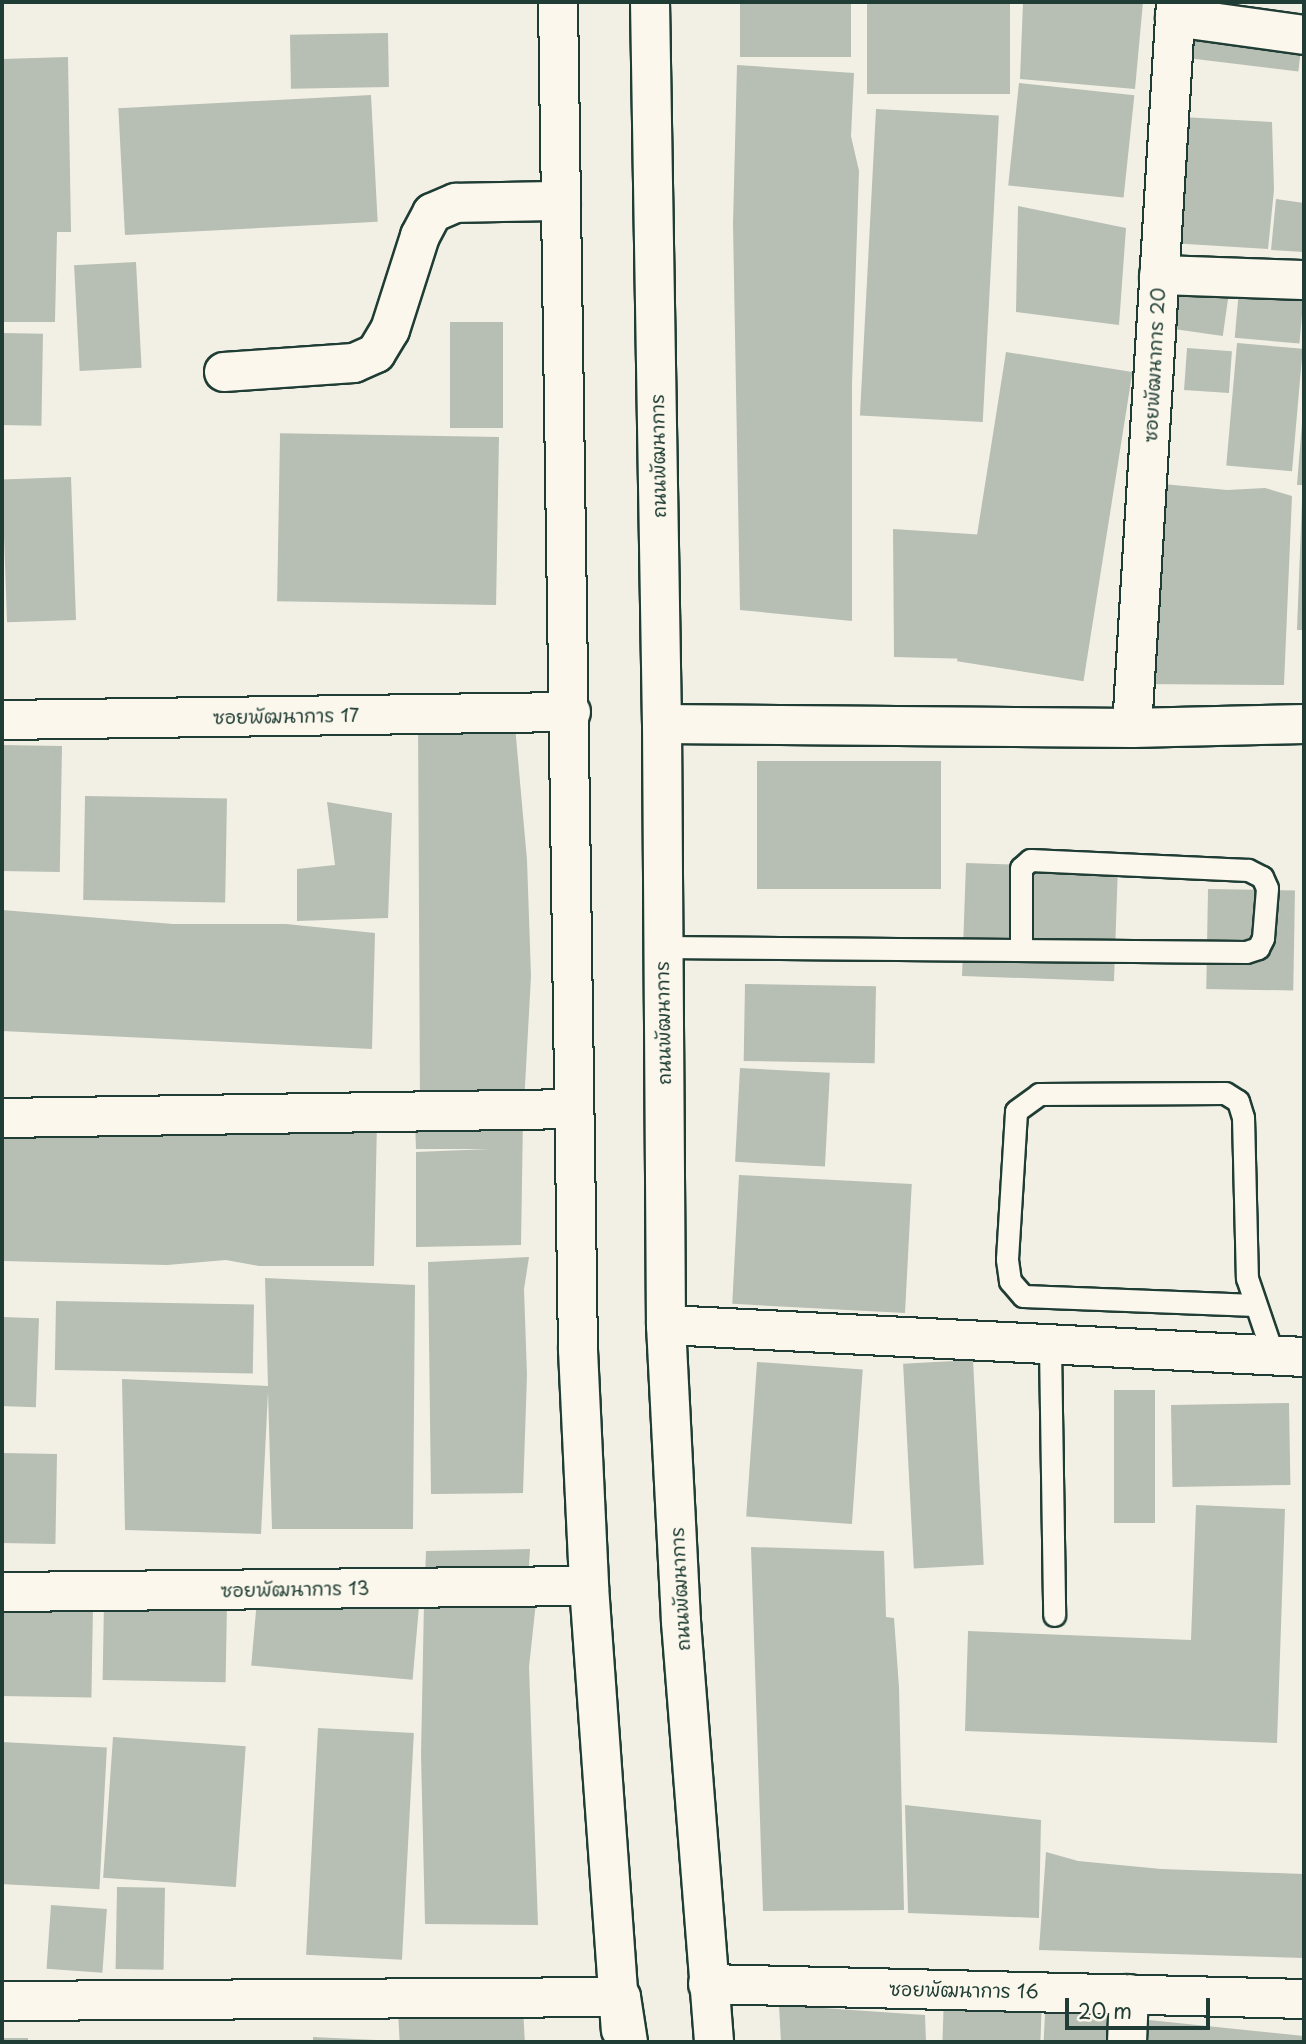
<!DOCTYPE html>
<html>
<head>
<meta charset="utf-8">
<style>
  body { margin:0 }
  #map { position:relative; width:1306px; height:2044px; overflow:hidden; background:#f2f0e5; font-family:"Playpen Sans","Playpen Sans Thai",sans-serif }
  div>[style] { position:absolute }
  .building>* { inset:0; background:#b7beb3; transform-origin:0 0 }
  .roads { filter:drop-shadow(2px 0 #1f3d34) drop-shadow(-2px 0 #1f3d34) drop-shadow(0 2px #1f3d34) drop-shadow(0 -2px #1f3d34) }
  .lane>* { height:21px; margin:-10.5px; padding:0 10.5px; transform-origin:10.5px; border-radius:10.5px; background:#fbf7ec }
  .street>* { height:38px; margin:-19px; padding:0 19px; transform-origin:19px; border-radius:19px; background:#fbf7ec }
  .secondary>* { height:38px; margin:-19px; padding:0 19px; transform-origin:19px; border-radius:19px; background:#fbf7ec }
  .primary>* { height:38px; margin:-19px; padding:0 19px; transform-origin:19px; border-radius:19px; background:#fbf7ec }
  span { translate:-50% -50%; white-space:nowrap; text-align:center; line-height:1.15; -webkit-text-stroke:6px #fbf7ec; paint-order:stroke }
  .street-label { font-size:19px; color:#1f3d34 }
  .frame { position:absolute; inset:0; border:4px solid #1f3d34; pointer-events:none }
  .scale { position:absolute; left:1065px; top:1998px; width:145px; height:32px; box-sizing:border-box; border:4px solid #1f3d34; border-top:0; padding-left:9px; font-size:21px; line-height:24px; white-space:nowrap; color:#1f3d34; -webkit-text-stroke:5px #fbf7ec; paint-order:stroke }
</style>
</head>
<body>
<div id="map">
  <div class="building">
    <div style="left:740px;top:2px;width:111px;height:55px"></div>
    <div style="left:867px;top:2px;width:143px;height:92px"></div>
    <div style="clip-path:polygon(1023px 2px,1143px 2px,1135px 89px,1020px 79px)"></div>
    <div style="left:1191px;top:10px;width:114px;height:48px;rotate:7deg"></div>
    <div style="left:388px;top:33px;width:54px;height:98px;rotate:89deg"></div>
    <div style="clip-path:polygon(68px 57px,71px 232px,57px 232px,55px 322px,2px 322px,2px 59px)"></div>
    <div style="clip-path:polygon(737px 65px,854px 73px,851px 136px,859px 171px,852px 384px,852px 621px,740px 610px,733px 224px)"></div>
    <div style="left:1019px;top:83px;width:116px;height:103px;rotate:6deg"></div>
    <div style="left:371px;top:95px;width:127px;height:253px;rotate:87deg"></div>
    <div style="left:876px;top:109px;width:123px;height:307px;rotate:3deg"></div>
    <div style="clip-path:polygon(1182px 117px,1272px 122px,1274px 190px,1268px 249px,1170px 243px)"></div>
    <div style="clip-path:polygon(1276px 199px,1304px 203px,1304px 252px,1271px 250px)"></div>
    <div style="clip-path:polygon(1018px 206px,1126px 228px,1119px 325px,1016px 312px)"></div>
    <div style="left:136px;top:262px;width:106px;height:62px;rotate:87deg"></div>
    <div style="left:1177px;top:281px;width:53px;height:48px;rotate:8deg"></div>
    <div style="left:1239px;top:289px;width:65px;height:49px;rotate:5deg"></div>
    <div style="left:503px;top:322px;width:106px;height:53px;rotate:90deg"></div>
    <div style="left:2px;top:333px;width:41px;height:92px;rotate:1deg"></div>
    <div style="left:1237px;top:343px;width:66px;height:123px;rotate:5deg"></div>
    <div style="left:1187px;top:348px;width:45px;height:42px;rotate:4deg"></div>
    <div style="left:1006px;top:352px;width:128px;height:313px;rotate:9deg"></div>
    <div style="clip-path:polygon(1302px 423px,1304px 423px,1304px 485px,1297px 485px)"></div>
    <div style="left:499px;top:437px;width:168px;height:219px;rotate:91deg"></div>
    <div style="left:71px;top:477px;width:143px;height:69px;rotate:88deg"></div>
    <div style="clip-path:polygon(1152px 483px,1227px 490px,1265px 488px,1292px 496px,1284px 685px,1139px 684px)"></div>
    <div style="clip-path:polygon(1302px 500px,1304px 501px,1304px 630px,1297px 630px)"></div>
    <div style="clip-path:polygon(893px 529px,986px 535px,974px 659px,894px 657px)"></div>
    <div style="clip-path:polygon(514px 715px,527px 860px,531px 976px,524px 1104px,420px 1106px,418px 717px)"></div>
    <div style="left:2px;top:745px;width:60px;height:126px;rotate:1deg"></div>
    <div style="left:941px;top:761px;width:128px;height:184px;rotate:90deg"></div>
    <div style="left:85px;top:796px;width:142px;height:104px;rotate:1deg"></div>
    <div style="clip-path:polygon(327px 802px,392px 813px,388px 918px,297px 921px,297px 869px,335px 865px)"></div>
    <div style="left:966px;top:863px;width:152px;height:113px;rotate:2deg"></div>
    <div style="left:1208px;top:889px;width:87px;height:100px;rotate:1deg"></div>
    <div style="clip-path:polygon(2px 910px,173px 924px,286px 924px,375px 933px,372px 1049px,2px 1031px)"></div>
    <div style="left:745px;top:984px;width:131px;height:77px;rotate:1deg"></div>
    <div style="left:740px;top:1068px;width:90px;height:94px;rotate:3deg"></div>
    <div style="clip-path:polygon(523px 1118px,521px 1245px,416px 1247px,416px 1152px,490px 1149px,416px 1149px,415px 1120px)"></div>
    <div style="clip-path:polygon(377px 1121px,374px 1266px,259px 1266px,226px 1260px,167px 1265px,2px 1261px,2px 1125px)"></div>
    <div style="left:739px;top:1175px;width:173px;height:129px;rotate:3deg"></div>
    <div style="clip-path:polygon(529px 1257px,524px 1289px,527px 1375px,523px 1493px,431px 1494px,428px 1262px)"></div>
    <div style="clip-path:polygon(265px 1278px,415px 1285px,413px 1529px,272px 1529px,268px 1392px,261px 1534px,125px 1530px,122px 1379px,268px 1386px)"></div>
    <div style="left:56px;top:1301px;width:198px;height:69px;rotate:1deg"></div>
    <div style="left:2px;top:1317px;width:37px;height:89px;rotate:2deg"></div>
    <div style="left:973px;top:1360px;width:205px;height:70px;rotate:87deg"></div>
    <div style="left:757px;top:1362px;width:106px;height:155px;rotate:4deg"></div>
    <div style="left:1114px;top:1390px;width:41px;height:133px"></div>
    <div style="left:1289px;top:1403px;width:82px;height:118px;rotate:89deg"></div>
    <div style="left:2px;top:1453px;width:55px;height:90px;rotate:1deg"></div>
    <div style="clip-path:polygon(1196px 1505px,1285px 1509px,1277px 1743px,965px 1731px,968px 1631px,1191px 1640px)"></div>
    <div style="clip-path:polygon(751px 1547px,884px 1551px,886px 1617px,894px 1618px,899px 1687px,904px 1910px,763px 1911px)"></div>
    <div style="clip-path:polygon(530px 1549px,528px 1581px,425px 1578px,426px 1551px)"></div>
    <div style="left:420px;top:1595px;width:85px;height:162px;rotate:95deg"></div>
    <div style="left:104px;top:1601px;width:123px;height:79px;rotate:1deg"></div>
    <div style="clip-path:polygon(424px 1602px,536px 1602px,529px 1667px,538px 1925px,425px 1924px,421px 1755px)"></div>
    <div style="left:2px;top:1606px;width:91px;height:90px;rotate:1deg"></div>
    <div style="left:318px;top:1728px;width:96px;height:227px;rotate:3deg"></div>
    <div style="left:113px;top:1737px;width:133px;height:141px;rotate:4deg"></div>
    <div style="left:2px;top:1742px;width:105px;height:142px;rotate:3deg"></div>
    <div style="clip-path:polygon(905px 1805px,1041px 1820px,1039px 1918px,908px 1913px)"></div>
    <div style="clip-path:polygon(1046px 1852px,1078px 1861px,1161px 1869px,1304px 1874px,1304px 1958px,1039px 1950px)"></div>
    <div style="left:117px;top:1887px;width:48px;height:82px;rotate:1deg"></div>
    <div style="left:51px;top:1905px;width:56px;height:64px;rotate:4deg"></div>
    <div style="left:1046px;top:1995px;width:65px;height:47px;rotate:3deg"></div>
    <div style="left:944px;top:1996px;width:98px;height:46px;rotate:2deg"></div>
    <div style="clip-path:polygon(779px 2005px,925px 2015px,926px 2042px,781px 2042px)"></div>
    <div style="left:523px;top:2007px;width:35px;height:125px;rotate:87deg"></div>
    <div style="clip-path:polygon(1139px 2019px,1304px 2036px,1304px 2042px,1138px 2042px)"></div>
    <div style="clip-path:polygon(313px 2037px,377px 2040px,377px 2042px,313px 2042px)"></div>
    <div style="left:2px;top:2038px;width:26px;height:4px"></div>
  </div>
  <div class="roads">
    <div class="lane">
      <div style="left:662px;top:947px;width:584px;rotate:0.49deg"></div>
      <div style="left:1246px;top:952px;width:13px;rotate:-18deg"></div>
      <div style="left:1258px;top:948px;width:11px;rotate:-63deg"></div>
      <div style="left:1263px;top:938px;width:50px;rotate:-85.4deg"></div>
      <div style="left:1267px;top:888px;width:12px;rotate:-114deg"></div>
      <div style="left:1262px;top:877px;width:16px;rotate:-153deg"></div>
      <div style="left:1248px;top:870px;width:218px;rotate:-177.4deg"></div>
      <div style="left:1030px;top:860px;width:12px;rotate:138deg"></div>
      <div style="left:1021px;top:868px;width:79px;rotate:90deg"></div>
      <div style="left:1255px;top:1305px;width:232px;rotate:-177.8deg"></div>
      <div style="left:1023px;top:1296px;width:20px;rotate:-131deg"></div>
      <div style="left:1010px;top:1281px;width:22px;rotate:-98deg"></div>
      <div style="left:1007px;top:1259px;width:148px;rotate:-86.5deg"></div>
      <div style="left:1016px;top:1111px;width:29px;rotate:-36deg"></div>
      <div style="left:1039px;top:1094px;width:186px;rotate:-0.3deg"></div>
      <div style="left:1225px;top:1093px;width:15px;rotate:32deg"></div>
      <div style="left:1238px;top:1101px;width:17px;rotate:73deg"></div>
      <div style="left:1243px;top:1117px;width:161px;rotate:88.6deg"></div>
      <div style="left:1247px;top:1278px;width:81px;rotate:71.3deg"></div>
      <div style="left:1050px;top:1347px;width:268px;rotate:89.1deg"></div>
    </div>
    <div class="street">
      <div style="left:1175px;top:17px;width:130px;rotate:7.9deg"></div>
      <div style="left:1159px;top:275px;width:145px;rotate:2deg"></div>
      <div style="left:224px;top:372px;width:130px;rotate:-4deg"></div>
      <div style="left:354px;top:363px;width:24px;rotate:-24deg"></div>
      <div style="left:376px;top:353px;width:27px;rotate:-59deg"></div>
      <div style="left:390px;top:330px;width:99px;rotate:-72.3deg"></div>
      <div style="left:420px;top:236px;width:26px;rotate:-62deg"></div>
      <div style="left:432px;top:213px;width:26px;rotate:-23deg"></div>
      <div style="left:456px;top:203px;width:105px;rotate:-1.1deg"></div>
      <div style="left:2px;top:720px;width:569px;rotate:-0.81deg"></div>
      <div style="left:1132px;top:728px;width:727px;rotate:-86.53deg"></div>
      <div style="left:2px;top:1118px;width:572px;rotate:-0.9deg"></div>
      <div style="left:666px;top:1325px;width:639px;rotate:2.87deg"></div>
      <div style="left:2px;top:1592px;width:587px;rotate:-0.59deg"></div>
      <div style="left:708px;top:1984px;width:596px;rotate:1.44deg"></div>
      <div style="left:2px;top:2001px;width:619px;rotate:-0.37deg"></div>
      <div style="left:1127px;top:2042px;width:48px;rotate:-87.6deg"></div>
    </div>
    <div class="secondary">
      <div style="left:558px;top:2px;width:1348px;rotate:89.15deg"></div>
      <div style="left:578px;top:1350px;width:236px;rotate:87.3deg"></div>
      <div style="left:589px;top:1586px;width:445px;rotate:85.9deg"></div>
      <div style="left:650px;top:2px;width:722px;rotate:89.05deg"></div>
      <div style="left:662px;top:724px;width:601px;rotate:89.62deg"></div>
      <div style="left:666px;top:1325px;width:297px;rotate:87.1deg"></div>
      <div style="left:681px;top:1622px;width:421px;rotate:85.5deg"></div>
      <div style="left:662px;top:724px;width:470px;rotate:0.5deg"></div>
      <div style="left:1132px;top:728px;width:172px;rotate:-1.3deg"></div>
    </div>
    <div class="primary">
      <div style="left:621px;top:1997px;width:46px;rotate:81.2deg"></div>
    </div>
  </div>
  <div class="street-label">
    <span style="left:1154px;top:365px;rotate:-87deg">ซอยพัฒนาการ 20</span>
    <span style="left:658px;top:456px;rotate:-91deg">ถนนพัฒนาการ</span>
    <span style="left:286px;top:716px;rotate:-1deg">ซอยพัฒนาการ 17</span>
    <span style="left:663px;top:1023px;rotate:-91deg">ถนนพัฒนาการ</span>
    <span style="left:295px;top:1589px;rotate:-1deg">ซอยพัฒนาการ 13</span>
    <span style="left:680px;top:1589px;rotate:-93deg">ถนนพัฒนาการ</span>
    <span style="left:964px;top:1990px;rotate:1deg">ซอยพัฒนาการ 16</span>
  </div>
  <div class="frame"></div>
  <div class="scale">20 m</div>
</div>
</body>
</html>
